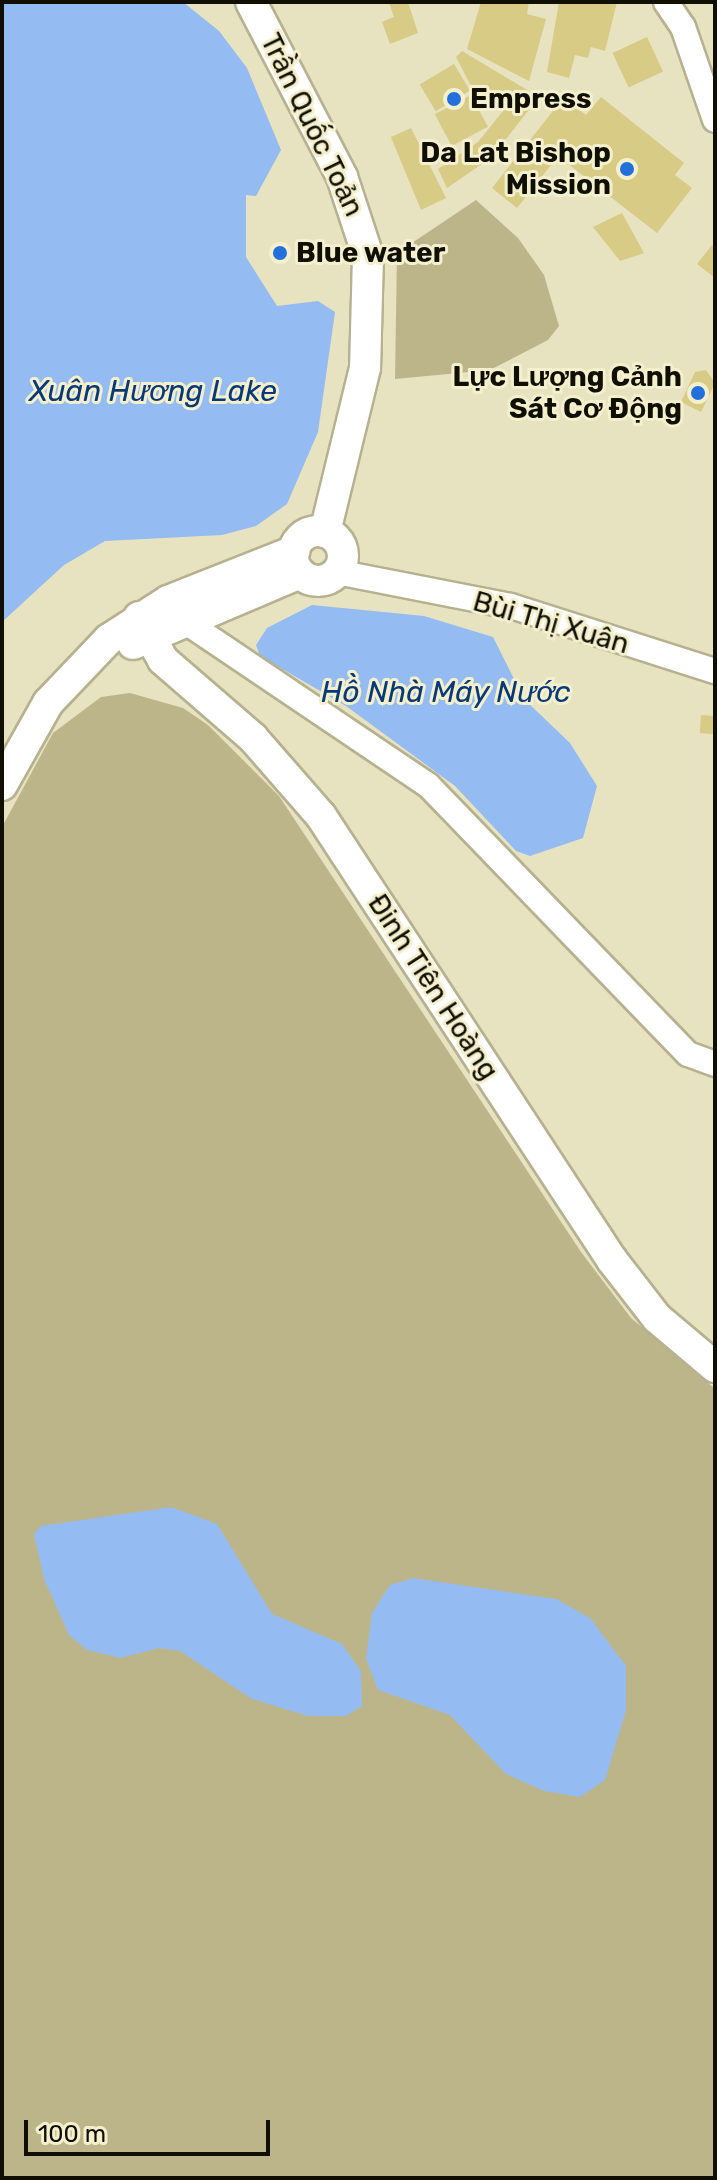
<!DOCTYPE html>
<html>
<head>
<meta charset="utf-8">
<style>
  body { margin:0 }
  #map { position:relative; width:717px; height:2180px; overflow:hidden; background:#e7e2c0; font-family:Rubik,sans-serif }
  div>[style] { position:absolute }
  .green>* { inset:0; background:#bdb58a }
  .water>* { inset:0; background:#95bbf3 }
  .building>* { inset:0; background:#d7cb86; transform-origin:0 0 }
  .roads { filter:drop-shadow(2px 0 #b6b190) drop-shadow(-2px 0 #b6b190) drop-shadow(0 2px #b6b190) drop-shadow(0 -2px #b6b190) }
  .minor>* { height:24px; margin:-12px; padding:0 12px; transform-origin:12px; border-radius:12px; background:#fff }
  .major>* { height:30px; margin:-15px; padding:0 15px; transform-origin:15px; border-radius:15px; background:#fff }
  .major>.ring { margin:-15px; padding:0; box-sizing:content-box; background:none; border:30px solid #fff; border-radius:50% }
  .dots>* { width:22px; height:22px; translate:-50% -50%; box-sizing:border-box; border:4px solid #f4efcc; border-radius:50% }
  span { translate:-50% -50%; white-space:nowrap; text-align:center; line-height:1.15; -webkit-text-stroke:6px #f4efcc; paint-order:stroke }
  .poi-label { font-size:28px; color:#110f04; font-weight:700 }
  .left { translate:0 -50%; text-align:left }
  .right { translate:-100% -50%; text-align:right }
  .street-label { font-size:28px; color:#110f04 }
  .water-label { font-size:30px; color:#073878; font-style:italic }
  .frame { position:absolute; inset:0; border:4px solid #110f04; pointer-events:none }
  .scale { position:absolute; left:24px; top:2120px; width:246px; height:36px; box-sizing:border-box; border:4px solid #110f04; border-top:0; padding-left:10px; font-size:24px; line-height:28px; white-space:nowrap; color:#110f04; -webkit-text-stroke:6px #f4efcc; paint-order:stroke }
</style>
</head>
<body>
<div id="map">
  <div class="green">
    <div style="clip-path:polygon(476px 200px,518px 238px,544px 275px,559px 326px,548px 340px,490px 370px,395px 379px,397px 253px)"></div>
    <div style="clip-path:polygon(130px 693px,183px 708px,208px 725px,279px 796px,581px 1252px,631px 1318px,715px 1389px,715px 2178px,2px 2178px,2px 827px,53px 733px,101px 697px)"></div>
  </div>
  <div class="water">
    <div style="clip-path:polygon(2px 2px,183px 2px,219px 31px,247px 68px,281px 150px,256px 196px,246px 195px,246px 257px,277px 306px,318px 301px,335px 312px,318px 432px,287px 504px,256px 526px,222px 535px,105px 541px,64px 565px,2px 622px)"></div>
    <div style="clip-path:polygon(312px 605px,424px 616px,493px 637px,524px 699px,570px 743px,597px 786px,583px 838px,530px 856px,516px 851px,455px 786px,346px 706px,260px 656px,256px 645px,267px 628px)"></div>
    <div style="clip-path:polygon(171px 1507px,217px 1524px,272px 1614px,342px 1644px,361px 1671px,362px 1706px,346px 1716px,308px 1716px,252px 1699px,180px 1651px,159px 1648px,120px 1658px,87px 1650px,69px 1635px,44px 1579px,34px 1534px,41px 1526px)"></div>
    <div style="clip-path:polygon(413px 1578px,556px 1599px,590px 1618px,626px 1666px,626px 1710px,605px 1780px,580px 1797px,544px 1791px,506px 1774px,450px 1715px,378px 1690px,366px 1659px,372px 1613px,390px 1585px)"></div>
  </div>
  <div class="building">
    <div style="clip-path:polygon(389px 2px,408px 2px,418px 33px,390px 44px,382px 22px,394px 17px)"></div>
    <div style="clip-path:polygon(481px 2px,529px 2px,527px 14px,546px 19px,529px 81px,467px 49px)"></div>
    <div style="clip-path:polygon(559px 2px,617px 2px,605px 51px,591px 47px,588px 58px,575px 55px,569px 78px,547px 72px)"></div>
    <div style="left:647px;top:37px;width:38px;height:38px;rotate:65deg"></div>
    <div style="clip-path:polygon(462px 51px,539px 97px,492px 157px,447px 188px,438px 169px,478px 142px,507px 106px,470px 84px,456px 57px)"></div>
    <div style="left:454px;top:64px;width:31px;height:40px;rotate:59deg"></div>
    <div style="left:471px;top:95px;width:36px;height:41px;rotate:62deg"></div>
    <div style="clip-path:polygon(564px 97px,586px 115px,601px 97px,684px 163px,675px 175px,692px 188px,657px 233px,558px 156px,517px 208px,492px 188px)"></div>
    <div style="clip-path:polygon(411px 128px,446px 198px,421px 210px,391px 137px)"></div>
    <div style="clip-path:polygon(622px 213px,644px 253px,620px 261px,593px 227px)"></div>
    <div style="clip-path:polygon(712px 245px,715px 248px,715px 278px,697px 264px)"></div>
    <div style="clip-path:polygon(706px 370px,715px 383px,701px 412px,681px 402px,695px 372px)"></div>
    <div style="left:701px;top:715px;width:14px;height:18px;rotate:4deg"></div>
  </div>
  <div class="roads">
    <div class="minor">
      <div style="left:666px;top:2px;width:30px;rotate:56deg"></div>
      <div style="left:683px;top:27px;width:98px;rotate:71deg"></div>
      <div style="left:337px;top:572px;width:177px;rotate:11.1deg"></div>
      <div style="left:511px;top:606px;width:214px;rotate:17.7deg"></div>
      <div style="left:186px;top:622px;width:292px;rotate:34deg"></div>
      <div style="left:428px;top:785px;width:374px;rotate:46deg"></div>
      <div style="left:688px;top:1054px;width:29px;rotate:20deg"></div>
    </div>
    <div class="major">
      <div style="left:251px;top:2px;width:197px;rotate:62.5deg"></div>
      <div style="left:342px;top:177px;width:83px;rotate:71.8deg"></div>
      <div style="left:368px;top:256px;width:112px;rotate:91.5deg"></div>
      <div style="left:365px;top:368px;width:169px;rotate:103.7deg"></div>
      <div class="ring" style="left:293px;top:531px;width:20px;height:20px"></div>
      <div style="left:139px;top:617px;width:49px;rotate:60.8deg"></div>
      <div style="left:163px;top:660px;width:119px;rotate:40.9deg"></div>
      <div style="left:253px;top:738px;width:103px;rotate:48.9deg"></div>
      <div style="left:321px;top:816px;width:531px;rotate:56.76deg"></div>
      <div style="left:612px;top:1260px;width:73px;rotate:52.2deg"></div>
      <div style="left:657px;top:1318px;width:76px;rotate:40.2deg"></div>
      <div style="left:133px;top:644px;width:181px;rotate:-23deg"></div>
      <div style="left:2px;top:785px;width:94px;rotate:-60.7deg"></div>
      <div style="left:48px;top:703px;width:88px;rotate:-46.4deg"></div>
      <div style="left:109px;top:639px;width:70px;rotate:-32.8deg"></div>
      <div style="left:168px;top:601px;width:136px;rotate:-21.6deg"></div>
    </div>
  </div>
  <div class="dots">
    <div style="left:454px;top:99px;background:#2270db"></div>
    <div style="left:627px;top:169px;background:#2270db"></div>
    <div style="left:280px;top:253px;background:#2270db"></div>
    <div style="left:698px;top:393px;background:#2270db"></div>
  </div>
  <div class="poi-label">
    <span class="left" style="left:470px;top:99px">Empress</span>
    <span class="right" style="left:611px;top:169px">Da Lat Bishop<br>Mission</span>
    <span class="left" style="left:296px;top:253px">Blue water</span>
    <span class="right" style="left:682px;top:393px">Lực Lượng Cảnh<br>Sát Cơ Động</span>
  </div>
  <div class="street-label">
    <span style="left:312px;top:125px;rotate:64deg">Trần Quốc Toản</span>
    <span style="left:551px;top:623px;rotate:16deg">Bùi Thị Xuân</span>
    <span style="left:433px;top:987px;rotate:57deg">Đinh Tiên Hoàng</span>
  </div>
  <div class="water-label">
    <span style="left:153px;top:391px">Xuân Hương Lake</span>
    <span style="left:446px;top:692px">Hồ Nhà Máy Nước</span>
  </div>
  <div class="frame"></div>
  <div class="scale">100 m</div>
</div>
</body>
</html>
